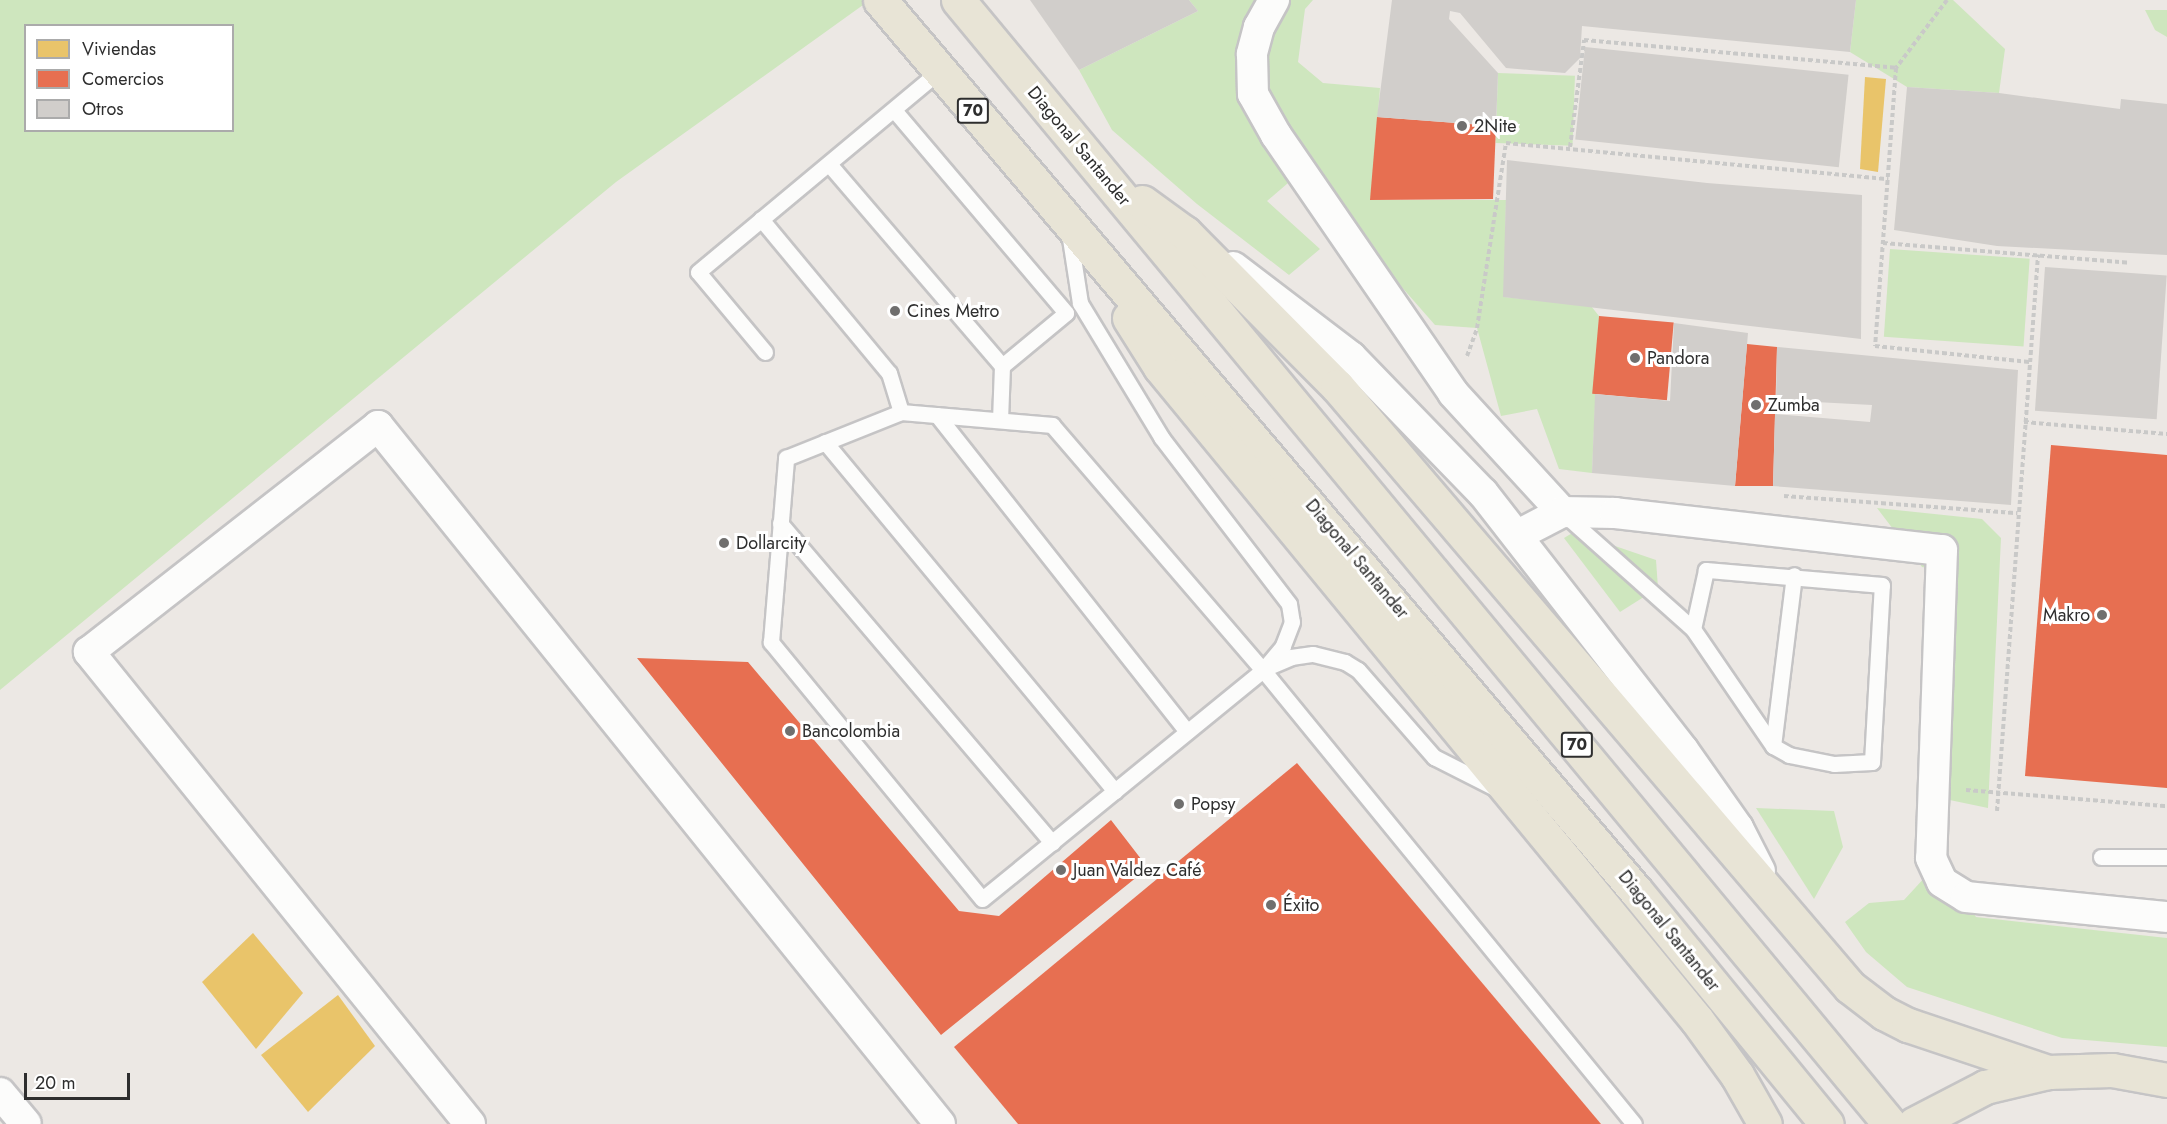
<!DOCTYPE html>
<html>
<head>
<meta charset="utf-8">
<style>
  body { margin:0 }
  #map { position:relative; width:2167px; height:1124px; overflow:hidden; background:#ece8e4; font-family:Jost,sans-serif }
  div>[style] { position:absolute }
  .green>* { inset:0; background:#cee6be; transform-origin:0 0 }
  .homes>* { inset:0; background:#e9c46a }
  .shops>* { inset:0; background:#e76f51; transform-origin:0 0 }
  .building>* { inset:0; background:#d1cecb; transform-origin:0 0 }
  .path>* { height:4px; margin-top:-2px; transform-origin:0; background:repeating-linear-gradient(90deg,#c9c9c8 0 4.5px,transparent 0 7.5px) }
  .roads { filter:drop-shadow(2px 0 #c5c4c5) drop-shadow(-2px 0 #c5c4c5) drop-shadow(0 2px #c5c4c5) drop-shadow(0 -2px #c5c4c5) }
  .service>* { height:15px; margin:-7.5px; padding:0 7.5px; transform-origin:7.5px; border-radius:7.5px; background:#fcfcfb }
  .minor>* { height:30px; margin:-15px; padding:0 15px; transform-origin:15px; border-radius:15px; background:#fcfcfb }
  .primary>* { height:33px; margin:-16.5px; padding:0 16.5px; transform-origin:16.5px; border-radius:16.5px; background:#e8e4d6 }
  .dots>* { width:16px; height:16px; translate:-50% -50%; box-sizing:border-box; border:3px solid #fff; border-radius:50% }
  span { translate:-50% -50%; white-space:nowrap; text-align:center; line-height:1.15; -webkit-text-stroke:6px #fff; paint-order:stroke }
  .shield-label span { padding:2px 4px; background:#fff; border:2px solid; border-radius:4px; -webkit-text-stroke-width:0 }
  .shield-label { font-size:16px; color:#2e2e2e; font-weight:700 }
  .poi-label { font-size:18px; color:#2e2e2e }
  .left { translate:0 -50%; text-align:left }
  .right { translate:-100% -50%; text-align:right }
  .street-label { font-size:18px; color:#2e2e2e }
  .legend { position:absolute; left:24px; top:24px; width:210px; height:108px; box-sizing:border-box; background:#fff; border:2px solid #ababab; margin:0; padding:8px 10px; list-style:none; font-size:18px; color:#2e2e2e }
  .legend li { display:flex; align-items:center; gap:12px; height:30px }
  .legend b { width:30px; border:2px solid #ababab }
  .scale { position:absolute; left:24px; top:1073px; width:106px; height:27px; box-sizing:border-box; border:3px solid #2e2e2e; border-top:0; padding-left:8px; font-size:18px; line-height:21px; white-space:nowrap; color:#2e2e2e; -webkit-text-stroke:4px #fff; paint-order:stroke }
</style>
</head>
<body>
<div id="map">
  <div class="green">
    <div style="clip-path:polygon(evenodd,0 0,870px 0,616px 182px,0 690px,0 0,26px 26px,232px 26px,232px 130px,26px 130px,26px 26px)"></div>
    <div style="clip-path:polygon(1189px 0,1267px 0,1246px 50px,1295px 177px,1267px 201px,1320px 249px,1289px 275px,1197px 204px,1112px 130px,1079px 70px,1198px 11px)"></div>
    <div style="clip-path:polygon(1276px 0,1313px 0,1305px 9px,1298px 62px,1323px 83px,1380px 88px,1371px 200px,1506px 200px,1504px 297px,1591px 306px,1599px 316px,1592px 473px,1559px 469px,1537px 409px,1501px 416px,1477px 328px,1435px 325px,1321px 195px,1257px 95px)"></div>
    <div style="clip-path:polygon(1856px 0,1953px 0,2005px 49px,1999px 93px,1907px 87px,1850px 52px)"></div>
    <div style="clip-path:polygon(2145px 10px,2167px 10px,2167px 37px,2155px 30px)"></div>
    <div style="left:1498px;top:73px;width:77px;height:70px;rotate:2deg"></div>
    <div style="left:1890px;top:249px;width:140px;height:88px;rotate:4deg"></div>
    <div style="clip-path:polygon(1877px 508px,1982px 519px,2001px 538px,1988px 808px,1940px 798px,1951px 572px,1922px 567px)"></div>
    <div style="clip-path:polygon(1574px 532px,1656px 560px,1658px 588px,1620px 612px,1564px 538px)"></div>
    <div style="clip-path:polygon(1756px 808px,1834px 811px,1843px 847px,1814px 899px)"></div>
    <div style="clip-path:polygon(1938px 863px,1976px 917px,2167px 938px,2167px 1047px,2062px 1038px,1907px 987px,1866px 952px,1845px 922px,1869px 903px,1904px 900px)"></div>
  </div>
  <div class="homes">
    <div style="clip-path:polygon(1865px 77px,1886px 79px,1878px 172px,1860px 169px)"></div>
    <div style="clip-path:polygon(253px 933px,303px 993px,256px 1049px,202px 982px)"></div>
    <div style="clip-path:polygon(338px 995px,375px 1046px,308px 1112px,261px 1055px)"></div>
  </div>
  <div class="shops">
    <div style="clip-path:polygon(1377px 117px,1496px 126px,1493px 199px,1370px 200px)"></div>
    <div style="left:1599px;top:316px;width:75px;height:78px;rotate:5deg"></div>
    <div style="clip-path:polygon(1747px 344px,1777px 347px,1773px 486px,1735px 486px)"></div>
    <div style="clip-path:polygon(2051px 445px,2167px 455px,2167px 788px,2025px 776px)"></div>
    <div style="clip-path:polygon(637px 658px,748px 662px,959px 911px,999px 916px,1111px 820px,1148px 868px,941px 1035px)"></div>
    <div style="clip-path:polygon(1297px 763px,1601px 1124px,1018px 1124px,954px 1047px)"></div>
  </div>
  <div class="building">
    <div style="clip-path:polygon(1030px 0,1189px 0,1198px 11px,1079px 70px)"></div>
    <div style="clip-path:polygon(1392px 0,1856px 0,1850px 52px,1582px 26px,1580px 58px,1565px 73px,1506px 68px,1460px 13px,1450px 11px,1449px 19px,1498px 73px,1496px 126px,1377px 117px)"></div>
    <div style="left:1585px;top:47px;width:265px;height:93px;rotate:6deg"></div>
    <div style="clip-path:polygon(1907px 87px,1999px 93px,2120px 109px,2121px 99px,2167px 104px,2167px 255px,1997px 246px,1894px 230px)"></div>
    <div style="clip-path:polygon(1507px 160px,1707px 183px,1862px 195px,1861px 339px,1503px 297px)"></div>
    <div style="left:2045px;top:267px;width:122px;height:144px;rotate:4deg"></div>
    <div style="clip-path:polygon(1674px 323px,1748px 333px,1735px 486px,1592px 473px,1595px 394px,1670px 401px)"></div>
    <div style="clip-path:polygon(1777px 347px,2018px 370px,2011px 505px,1773px 486px,1775px 414px,1870px 422px,1872px 405px,1776px 400px)"></div>
  </div>
  <div class="path">
    <div style="left:1947px;top:0;width:85px;rotate:126.9deg"></div>
    <div style="left:1896px;top:68px;width:279px;rotate:94.3deg"></div>
    <div style="left:1875px;top:346px;width:155px;rotate:5.9deg"></div>
    <div style="left:1570px;top:147px;width:108px;rotate:-82.5deg"></div>
    <div style="left:1584px;top:40px;width:313px;rotate:5.1deg"></div>
    <div style="left:1883px;top:243px;width:247px;rotate:4.6deg"></div>
    <div style="left:1467px;top:356px;width:30px;rotate:-70deg"></div>
    <div style="left:1477px;top:328px;width:187px;rotate:-81.1deg"></div>
    <div style="left:1506px;top:143px;width:384px;rotate:5.4deg"></div>
    <div style="left:2024px;top:422px;width:144px;rotate:4.8deg"></div>
    <div style="left:1784px;top:496px;width:234px;rotate:4.2deg"></div>
    <div style="left:1966px;top:790px;width:202px;rotate:4.6deg"></div>
    <div style="left:1997px;top:811px;width:558px;rotate:-85.78deg"></div>
  </div>
  <div class="roads">
    <div class="service">
      <div style="left:894px;top:110px;width:266px;rotate:49.7deg"></div>
      <div style="left:1066px;top:313px;width:83px;rotate:140.4deg"></div>
      <div style="left:829px;top:164px;width:266px;rotate:49.4deg"></div>
      <div style="left:1002px;top:366px;width:54px;rotate:92.1deg"></div>
      <div style="left:761px;top:219px;width:200px;rotate:50.3deg"></div>
      <div style="left:889px;top:373px;width:41px;rotate:72.9deg"></div>
      <div style="left:1069px;top:232px;width:72px;rotate:81.2deg"></div>
      <div style="left:1080px;top:303px;width:157px;rotate:58.8deg"></div>
      <div style="left:1161px;top:437px;width:210px;rotate:52.5deg"></div>
      <div style="left:1289px;top:604px;width:18px;rotate:81deg"></div>
      <div style="left:1292px;top:622px;width:26px;rotate:111deg"></div>
      <div style="left:1283px;top:646px;width:31px;rotate:130deg"></div>
      <div style="left:1263px;top:670px;width:362px;rotate:140.8deg"></div>
      <div style="left:982px;top:899px;width:333px;rotate:-129.4deg"></div>
      <div style="left:771px;top:642px;width:185px;rotate:-85.3deg"></div>
      <div style="left:786px;top:458px;width:124px;rotate:-21.8deg"></div>
      <div style="left:901px;top:412px;width:152px;rotate:4.9deg"></div>
      <div style="left:1052px;top:425px;width:323px;rotate:49.3deg"></div>
      <div style="left:1263px;top:670px;width:586px;rotate:50.74deg"></div>
      <div style="left:765px;top:352px;width:104px;rotate:-129.9deg"></div>
      <div style="left:698px;top:272px;width:314px;rotate:-39.8deg"></div>
      <div style="left:937px;top:415px;width:403px;rotate:51.7deg"></div>
      <div style="left:825px;top:442px;width:454px;rotate:50.3deg"></div>
      <div style="left:1564px;top:514px;width:173px;rotate:41.7deg"></div>
      <div style="left:1693px;top:629px;width:142px;rotate:55.6deg"></div>
      <div style="left:1773px;top:746px;width:18px;rotate:29deg"></div>
      <div style="left:1789px;top:755px;width:46px;rotate:11.3deg"></div>
      <div style="left:1834px;top:764px;width:38px;rotate:-3deg"></div>
      <div style="left:1872px;top:762px;width:177px;rotate:-86.8deg"></div>
      <div style="left:1882px;top:585px;width:177px;rotate:-175.1deg"></div>
      <div style="left:1706px;top:570px;width:60px;rotate:102.4deg"></div>
      <div style="left:780px;top:523px;width:420px;rotate:49.6deg"></div>
      <div style="left:1268px;top:667px;width:25px;rotate:-23deg"></div>
      <div style="left:1291px;top:657px;width:22px;rotate:-8deg"></div>
      <div style="left:1313px;top:654px;width:33px;rotate:14deg"></div>
      <div style="left:1345px;top:662px;width:15px;rotate:32deg"></div>
      <div style="left:1358px;top:670px;width:116px;rotate:48.9deg"></div>
      <div style="left:1434px;top:757px;width:68px;rotate:26.9deg"></div>
      <div style="left:1773px;top:746px;width:172px;rotate:-83deg"></div>
      <div style="left:2101px;top:857px;width:66px"></div>
    </div>
    <div class="minor">
      <div style="left:1274px;top:0;width:31px;rotate:119deg"></div>
      <div style="left:1259px;top:27px;width:28px;rotate:105deg"></div>
      <div style="left:1252px;top:54px;width:40px;rotate:88.6deg"></div>
      <div style="left:1253px;top:94px;width:47px;rotate:60.7deg"></div>
      <div style="left:1276px;top:135px;width:313px;rotate:55.5deg"></div>
      <div style="left:1453px;top:393px;width:161px;rotate:47.5deg"></div>
      <div style="left:1233px;top:267px;width:148px;rotate:37.3deg"></div>
      <div style="left:1351px;top:357px;width:190px;rotate:45.9deg"></div>
      <div style="left:1483px;top:493px;width:326px;rotate:52.1deg"></div>
      <div style="left:1683px;top:750px;width:95px;rotate:54.8deg"></div>
      <div style="left:1738px;top:828px;width:48px;rotate:62.9deg"></div>
      <div style="left:1518px;top:535px;width:50px;rotate:-27.6deg"></div>
      <div style="left:1562px;top:512px;width:53px;rotate:1.1deg"></div>
      <div style="left:1615px;top:513px;width:329px;rotate:6.5deg"></div>
      <div style="left:1942px;top:550px;width:308px;rotate:92deg"></div>
      <div style="left:1931px;top:858px;width:26px;rotate:65deg"></div>
      <div style="left:1942px;top:882px;width:28px;rotate:32deg"></div>
      <div style="left:1966px;top:897px;width:202px;rotate:5.7deg"></div>
      <div style="left:0;top:1093px;width:40px;rotate:50deg"></div>
      <div style="left:470px;top:1124px;width:607px;rotate:-128.91deg"></div>
      <div style="left:89px;top:652px;width:367px;rotate:-38deg"></div>
      <div style="left:378px;top:426px;width:896px;rotate:51.16deg"></div>
    </div>
    <div class="primary">
      <div style="left:880px;top:0;width:1169px;rotate:49.69deg"></div>
      <div style="left:1636px;top:891px;width:301px;rotate:50.7deg"></div>
      <div style="left:958px;top:0;width:1460px;rotate:50.34deg"></div>
      <div style="left:1142px;top:202px;width:53px;rotate:35.8deg"></div>
      <div style="left:1185px;top:233px;width:216px;rotate:45.2deg"></div>
      <div style="left:1337px;top:386px;width:790px;rotate:49.52deg"></div>
      <div style="left:1850px;top:987px;width:43px;rotate:37.4deg"></div>
      <div style="left:1884px;top:1013px;width:27px;rotate:27deg"></div>
      <div style="left:1908px;top:1025px;width:148px;rotate:18.6deg"></div>
      <div style="left:1129px;top:318px;width:58px;rotate:57.7deg"></div>
      <div style="left:1160px;top:367px;width:845px;rotate:50.57deg"></div>
      <div style="left:1697px;top:1020px;width:68px;rotate:54deg"></div>
      <div style="left:1737px;top:1075px;width:56px;rotate:60.3deg"></div>
      <div style="left:1914px;top:1124px;width:80px;rotate:-27.5deg"></div>
      <div style="left:1985px;top:1087px;width:65px;rotate:-13.4deg"></div>
      <div style="left:2048px;top:1072px;width:64px;rotate:-1.8deg"></div>
      <div style="left:2112px;top:1070px;width:56px;rotate:10.3deg"></div>
    </div>
  </div>
  <div class="dots">
    <div style="left:1462px;top:126px;background:#706f6e"></div>
    <div style="left:895px;top:311px;background:#706f6e"></div>
    <div style="left:1635px;top:358px;background:#706f6e"></div>
    <div style="left:1756px;top:405px;background:#706f6e"></div>
    <div style="left:724px;top:543px;background:#706f6e"></div>
    <div style="left:2102px;top:615px;background:#706f6e"></div>
    <div style="left:790px;top:731px;background:#706f6e"></div>
    <div style="left:1179px;top:804px;background:#706f6e"></div>
    <div style="left:1061px;top:870px;background:#706f6e"></div>
    <div style="left:1271px;top:905px;background:#706f6e"></div>
  </div>
  <div class="shield-label">
    <span style="left:973px;top:111px">70</span>
    <span style="left:1577px;top:745px">70</span>
  </div>
  <div class="poi-label">
    <span class="left" style="left:1474px;top:126px">2Nite</span>
    <span class="left" style="left:907px;top:311px">Cines Metro</span>
    <span class="left" style="left:1647px;top:358px">Pandora</span>
    <span class="left" style="left:1768px;top:405px">Zumba</span>
    <span class="left" style="left:736px;top:543px">Dollarcity</span>
    <span class="right" style="left:2090px;top:615px">Makro</span>
    <span class="left" style="left:802px;top:731px">Bancolombia</span>
    <span class="left" style="left:1191px;top:804px">Popsy</span>
    <span class="left" style="left:1073px;top:870px">Juan Valdez Café</span>
    <span class="left" style="left:1283px;top:905px">Éxito</span>
  </div>
  <div class="street-label">
    <span style="left:1079px;top:146px;rotate:50deg">Diagonal Santander</span>
    <span style="left:1357px;top:559px;rotate:50deg">Diagonal Santander</span>
    <span style="left:1669px;top:931px;rotate:51deg">Diagonal Santander</span>
  </div>
  <ul class="legend">
  <li><b style="height:16px;background:#e9c46a"></b>Viviendas</li>
  <li><b style="height:16px;background:#e76f51"></b>Comercios</li>
  <li><b style="height:16px;background:#d1cecb"></b>Otros</li>
  </ul>
  <div class="scale">20 m</div>
</div>
</body>
</html>
